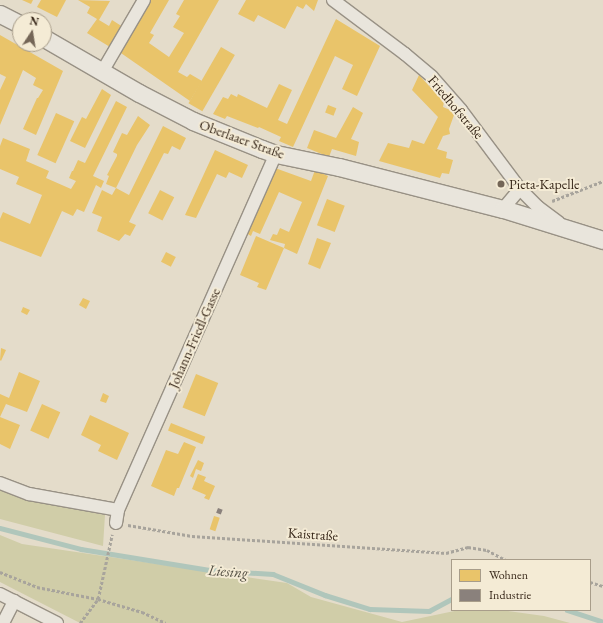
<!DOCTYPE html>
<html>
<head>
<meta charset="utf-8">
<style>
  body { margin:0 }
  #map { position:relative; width:603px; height:623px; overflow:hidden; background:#e4dcca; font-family:"EB Garamond",serif }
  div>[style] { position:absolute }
  .green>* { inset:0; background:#d0cda8 }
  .homes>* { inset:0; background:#e9c46a; transform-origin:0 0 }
  .industry>* { inset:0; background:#8a817c; transform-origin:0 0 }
  .stream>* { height:4.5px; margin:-2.25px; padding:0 2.25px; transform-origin:2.25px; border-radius:2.25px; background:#b0c6bb }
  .path>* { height:2.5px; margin-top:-1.25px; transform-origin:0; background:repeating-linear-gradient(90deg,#a8a49c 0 3px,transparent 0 5px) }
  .roads { filter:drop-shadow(1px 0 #989185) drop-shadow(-1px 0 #989185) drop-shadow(0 1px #989185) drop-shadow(0 -1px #989185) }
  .street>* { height:12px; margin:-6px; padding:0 6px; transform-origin:6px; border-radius:6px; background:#e9e5dc }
  .secondary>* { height:17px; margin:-8.5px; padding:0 8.5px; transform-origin:8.5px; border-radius:8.5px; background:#e9e5dc }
  .dots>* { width:11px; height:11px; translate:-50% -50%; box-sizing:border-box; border:2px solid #f4ebd5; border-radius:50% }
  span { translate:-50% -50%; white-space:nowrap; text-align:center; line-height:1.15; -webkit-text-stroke:4px #f4ebd5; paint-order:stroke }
  .street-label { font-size:14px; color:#372719 }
  .poi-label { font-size:14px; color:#372719 }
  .left { translate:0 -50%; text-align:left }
  .water-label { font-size:15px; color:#504c40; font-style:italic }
  .legend { position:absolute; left:451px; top:559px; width:140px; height:52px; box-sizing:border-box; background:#f4ebd5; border:1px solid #a89d8a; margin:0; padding:5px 7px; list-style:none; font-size:12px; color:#372719 }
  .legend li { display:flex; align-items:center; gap:8px; height:20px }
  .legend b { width:20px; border:1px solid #a89d8a }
  .north { position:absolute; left:12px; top:12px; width:40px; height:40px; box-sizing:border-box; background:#f4ebd5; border:1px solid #a89d8a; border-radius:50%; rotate:12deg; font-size:11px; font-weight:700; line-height:16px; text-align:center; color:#372719 }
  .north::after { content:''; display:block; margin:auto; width:14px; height:18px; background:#746657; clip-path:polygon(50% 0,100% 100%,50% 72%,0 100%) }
</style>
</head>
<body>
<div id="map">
  <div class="green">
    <div style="clip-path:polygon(0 490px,23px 498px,105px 515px,103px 546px,0 519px)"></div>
    <div style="clip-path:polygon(0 535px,22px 544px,287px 583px,311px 597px,402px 622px,459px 610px,501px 610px,544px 616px,570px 623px,80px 623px,0 582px)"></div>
  </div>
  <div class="homes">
    <div style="clip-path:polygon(22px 0,33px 0,31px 4px)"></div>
    <div style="clip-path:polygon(41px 0,66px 0,57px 17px,37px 7px)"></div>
    <div style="clip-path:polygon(78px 0,110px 1px,99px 20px,109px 26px,112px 20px,123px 27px,110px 47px,87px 33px,97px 19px,87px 13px,90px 7px)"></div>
    <div style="clip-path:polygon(151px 0,169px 0,150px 33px,154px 35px,149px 43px,169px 57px,184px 33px,173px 27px,180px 16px,176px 14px,184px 0,219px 0,178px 72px,187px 77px,190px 74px,202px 81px,190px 101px,118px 51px)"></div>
    <div style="clip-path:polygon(246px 0,318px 0,314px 11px,306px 4px,303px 9px,297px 6px,285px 29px,258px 15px,254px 22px,238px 14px)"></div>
    <div style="clip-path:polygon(336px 19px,380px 46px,357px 96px,342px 89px,353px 65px,335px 56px,293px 147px,279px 141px,281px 137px,259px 127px,258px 128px,227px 116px,225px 119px,213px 114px,223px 97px,228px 99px,231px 94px,237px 97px,238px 94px,267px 108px,279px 84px,292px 90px,278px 120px,287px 124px)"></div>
    <div style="clip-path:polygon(0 35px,63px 71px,36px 135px,23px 129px,37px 98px,38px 98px,43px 90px,33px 85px,36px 78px,23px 70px,0 125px,0 90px,6px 77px,0 74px)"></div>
    <div style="left:221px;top:47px;width:16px;height:65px;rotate:30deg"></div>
    <div style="clip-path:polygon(419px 75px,444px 102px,443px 107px,450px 110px,454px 115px,449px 129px,450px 134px,443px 136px,437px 149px,447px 152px,446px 158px,453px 160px,449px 174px,442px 173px,440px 178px,379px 161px,388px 143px,409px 148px,412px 140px,424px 144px,438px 117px,412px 90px)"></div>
    <div style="clip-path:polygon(102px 89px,111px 95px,85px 148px,70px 141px,82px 117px,86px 119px)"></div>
    <div style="clip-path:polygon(116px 101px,127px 107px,93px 176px,104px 181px,101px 188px,96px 185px,84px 212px,77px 209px,73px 216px,62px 211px,41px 257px,0 241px,0 219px,3px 212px,30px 224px,42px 195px,16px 184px,19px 177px,0 169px,0 146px,3px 138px,30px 149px,26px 161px,49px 171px,46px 178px,71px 189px,76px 181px,69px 178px,72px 171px,73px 171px,78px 160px,85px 163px)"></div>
    <div style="left:328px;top:105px;width:9px;height:8px;rotate:21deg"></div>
    <div style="clip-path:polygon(353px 107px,363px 113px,351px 139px,359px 142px,356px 156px,332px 149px,329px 157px,307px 148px,314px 130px,336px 138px)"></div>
    <div style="left:56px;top:113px;width:20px;height:46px;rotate:24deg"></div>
    <div style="clip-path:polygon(138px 116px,150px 125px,137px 145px,116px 188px,106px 184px,109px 176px,107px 175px,117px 156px,117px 154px,113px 152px,122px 133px,127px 135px)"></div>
    <div style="clip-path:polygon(163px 126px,186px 138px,180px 150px,172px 146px,168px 154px,164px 153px,129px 222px,136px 225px,130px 236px,125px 234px,119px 241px,97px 231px,102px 217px,92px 213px,102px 190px,112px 195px,116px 188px,129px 195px)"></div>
    <div style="clip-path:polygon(215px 150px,248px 165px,242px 178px,229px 172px,226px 178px,217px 174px,196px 218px,185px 215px)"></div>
    <div style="clip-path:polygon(275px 168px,311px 181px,315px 170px,328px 176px,297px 254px,284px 248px,285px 244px,270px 240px,273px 234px,277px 235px,280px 228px,289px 232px,302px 202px,279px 192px,260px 234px,253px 231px,251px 236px,246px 233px)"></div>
    <div style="left:160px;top:190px;width:16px;height:26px;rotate:27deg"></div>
    <div style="left:327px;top:199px;width:19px;height:28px;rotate:21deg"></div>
    <div style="clip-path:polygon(256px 236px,284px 248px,266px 290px,257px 287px,259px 283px,240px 275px)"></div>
    <div style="clip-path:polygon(317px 238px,331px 243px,320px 269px,308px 264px)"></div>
    <div style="left:166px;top:252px;width:11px;height:11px;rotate:27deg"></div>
    <div style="clip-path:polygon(83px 298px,90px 301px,86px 309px,79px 305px)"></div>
    <div style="clip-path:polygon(23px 307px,30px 310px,27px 315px,21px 312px)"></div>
    <div style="clip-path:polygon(1px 348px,6px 350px,1px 361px,0 360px)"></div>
    <div style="clip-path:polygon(19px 372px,40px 381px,27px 412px,6px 404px,0 417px,20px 425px,10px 449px,0 444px,0 394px,9px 398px)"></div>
    <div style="left:196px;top:374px;width:24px;height:36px;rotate:22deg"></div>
    <div style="clip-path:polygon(103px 393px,109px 396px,106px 403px,100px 401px)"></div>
    <div style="left:42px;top:404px;width:20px;height:29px;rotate:24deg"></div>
    <div style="clip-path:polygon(90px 415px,129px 433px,117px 460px,98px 451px,101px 445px,81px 435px)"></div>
    <div style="left:171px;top:423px;width:37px;height:8px;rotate:22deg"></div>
    <div style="clip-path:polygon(184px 442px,196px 447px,179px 488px,177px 488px,174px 496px,151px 486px,166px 450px,178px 454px)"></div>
    <div style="clip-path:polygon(198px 460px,204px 463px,201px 471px,196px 469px,193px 478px,190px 476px)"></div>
    <div style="clip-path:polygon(198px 474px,206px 477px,204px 481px,215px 486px,209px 500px,204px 498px,206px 495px,192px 489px)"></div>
    <div style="left:214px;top:516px;width:6px;height:14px;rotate:18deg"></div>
  </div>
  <div class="industry">
    <div style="left:218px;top:508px;width:5px;height:5px;rotate:22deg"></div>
  </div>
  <div class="stream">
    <div style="left:0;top:528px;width:84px;rotate:14.5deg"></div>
    <div style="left:81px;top:549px;width:130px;rotate:9.3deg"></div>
    <div style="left:209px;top:570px;width:64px;rotate:3.6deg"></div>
    <div style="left:273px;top:574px;width:56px;rotate:22deg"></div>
    <div style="left:325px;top:595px;width:47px;rotate:17.3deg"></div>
    <div style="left:370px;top:609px;width:59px;rotate:1.9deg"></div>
    <div style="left:429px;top:611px;width:26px;rotate:-28deg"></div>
    <div style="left:567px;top:610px;width:38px;rotate:18deg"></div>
  </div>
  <div class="path">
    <div style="left:552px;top:201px;width:55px;rotate:-21.4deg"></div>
    <div style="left:128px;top:525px;width:65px;rotate:9.8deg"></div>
    <div style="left:192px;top:536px;width:255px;rotate:3.8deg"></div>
    <div style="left:446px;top:553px;width:23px;rotate:-15deg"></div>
    <div style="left:468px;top:547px;width:19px;rotate:9deg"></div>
    <div style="left:487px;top:550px;width:21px;rotate:28deg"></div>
    <div style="left:0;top:572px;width:40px;rotate:22deg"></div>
    <div style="left:37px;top:587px;width:62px;rotate:11.1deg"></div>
    <div style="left:98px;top:599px;width:46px;rotate:16.5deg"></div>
    <div style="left:142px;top:612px;width:26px;rotate:25deg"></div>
    <div style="left:590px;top:582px;width:14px;rotate:17deg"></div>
    <div style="left:80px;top:623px;width:30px;rotate:-53deg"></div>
    <div style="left:98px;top:599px;width:66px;rotate:-77.7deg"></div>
  </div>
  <div class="roads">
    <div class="street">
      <div style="left:333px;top:0;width:90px;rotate:36.9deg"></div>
      <div style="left:405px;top:54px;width:35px;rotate:40deg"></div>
      <div style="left:432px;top:77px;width:44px;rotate:48.7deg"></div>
      <div style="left:461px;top:110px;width:99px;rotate:53.2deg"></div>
      <div style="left:520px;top:189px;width:25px;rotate:45deg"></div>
      <div style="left:538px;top:207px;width:26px;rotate:37deg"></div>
      <div style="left:102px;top:72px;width:83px;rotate:-59.7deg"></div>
      <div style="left:503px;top:209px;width:26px;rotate:-50deg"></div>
      <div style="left:0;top:483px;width:31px;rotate:21deg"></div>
      <div style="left:29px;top:494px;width:90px;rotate:10.2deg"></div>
      <div style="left:116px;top:523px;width:13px;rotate:-81deg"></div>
      <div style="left:118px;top:510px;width:389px;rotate:-66.1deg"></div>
      <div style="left:0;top:594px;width:64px;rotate:27deg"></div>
      <div style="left:3px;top:623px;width:25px;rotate:-63deg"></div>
    </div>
    <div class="secondary">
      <div style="left:0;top:14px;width:22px;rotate:27deg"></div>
      <div style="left:44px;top:38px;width:110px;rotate:30.1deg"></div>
      <div style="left:139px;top:93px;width:61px;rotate:27.4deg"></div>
      <div style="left:193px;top:121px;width:74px;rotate:22.1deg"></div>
      <div style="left:262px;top:149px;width:15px;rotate:20deg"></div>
      <div style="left:276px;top:154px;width:64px;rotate:11.7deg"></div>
      <div style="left:339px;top:167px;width:169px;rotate:14.4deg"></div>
      <div style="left:503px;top:209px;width:105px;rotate:17.2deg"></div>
    </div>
  </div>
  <div class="dots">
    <div style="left:501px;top:184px;background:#746657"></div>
  </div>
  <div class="street-label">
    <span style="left:456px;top:107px;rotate:50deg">Friedhofstraße</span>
    <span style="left:242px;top:139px;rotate:20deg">Oberlaaer Straße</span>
    <span style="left:194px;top:338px;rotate:-66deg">Johann-Friedl-Gasse</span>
    <span style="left:313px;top:534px;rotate:4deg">Kaistraße</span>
  </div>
  <div class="poi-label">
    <span class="left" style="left:509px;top:184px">Pieta-Kapelle</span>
  </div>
  <div class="water-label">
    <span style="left:228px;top:571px;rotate:4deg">Liesing</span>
  </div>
  <ul class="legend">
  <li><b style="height:11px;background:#e9c46a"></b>Wohnen</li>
  <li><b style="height:11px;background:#8a817c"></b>Industrie</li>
  </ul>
  <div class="north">N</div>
</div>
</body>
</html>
